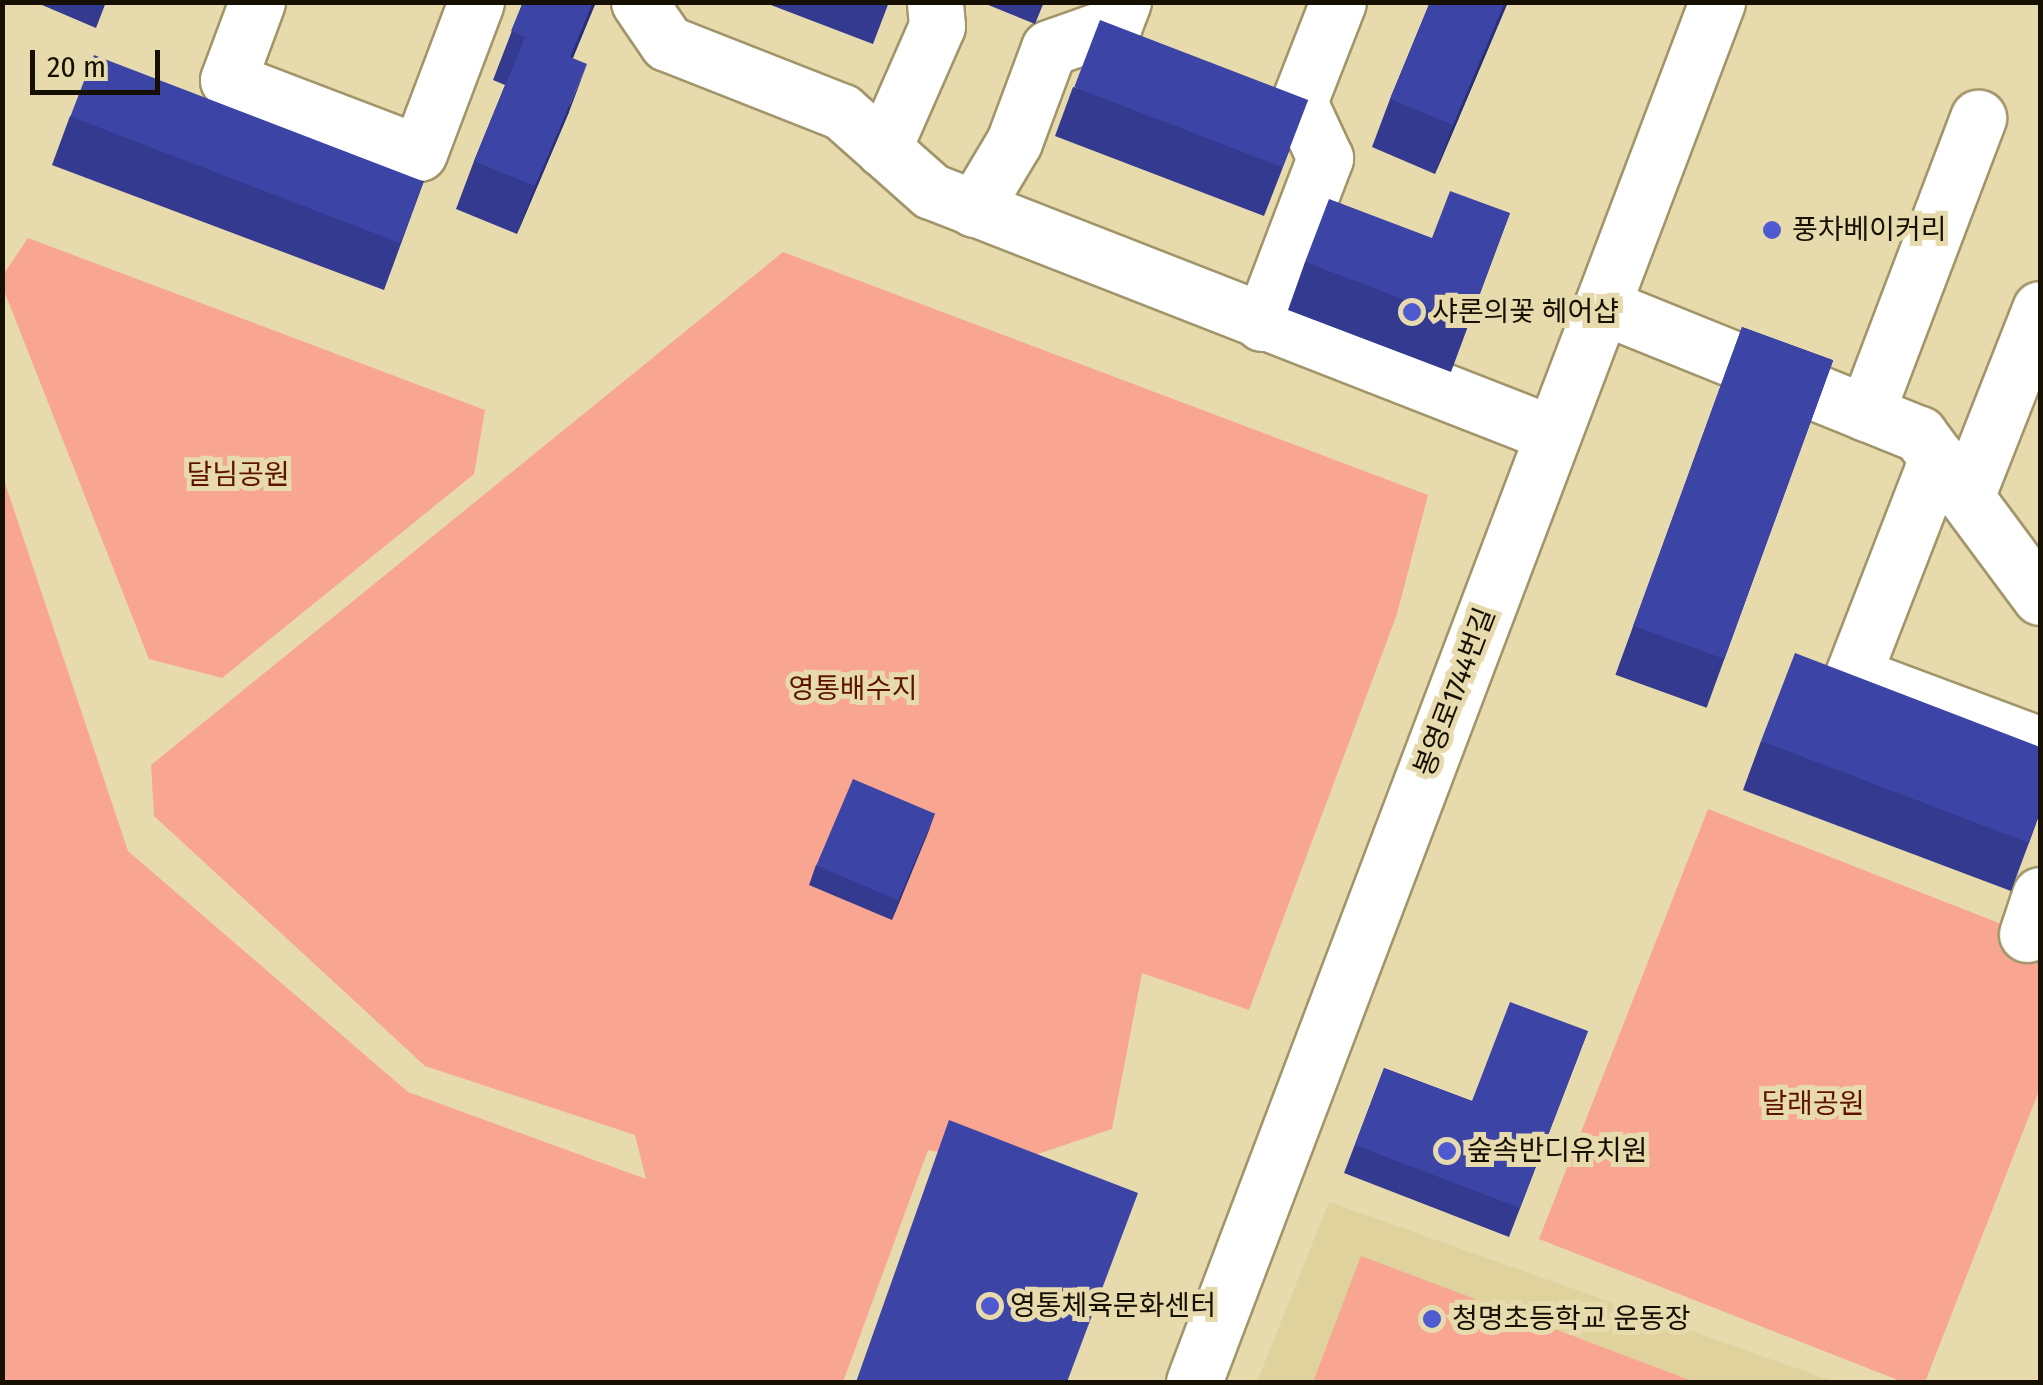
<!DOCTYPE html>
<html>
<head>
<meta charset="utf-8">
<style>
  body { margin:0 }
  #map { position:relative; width:2043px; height:1385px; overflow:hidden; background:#e7daad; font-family:"Fira Sans Condensed","Noto Sans KR",sans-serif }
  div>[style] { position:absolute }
  .built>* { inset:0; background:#e0d29d }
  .green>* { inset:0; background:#f8a692 }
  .roads { filter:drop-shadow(2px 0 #a1956a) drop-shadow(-2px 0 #a1956a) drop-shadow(0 2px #a1956a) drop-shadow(0 -2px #a1956a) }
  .minor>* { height:55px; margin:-27.5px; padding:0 27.5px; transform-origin:27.5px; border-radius:27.5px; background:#fff }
  .wall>* { inset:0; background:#343a8f; transform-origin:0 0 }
  .shaded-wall>* { inset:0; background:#2a3074 }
  .building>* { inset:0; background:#3c44a6; transform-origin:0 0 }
  .dots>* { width:28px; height:28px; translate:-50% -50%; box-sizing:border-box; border:5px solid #e7daad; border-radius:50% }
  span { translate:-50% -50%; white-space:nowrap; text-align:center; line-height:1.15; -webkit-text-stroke:10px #e7daad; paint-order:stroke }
  .poi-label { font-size:28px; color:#151002 }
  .left { translate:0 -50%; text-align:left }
  .park-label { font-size:28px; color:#5e1301 }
  .street-label { font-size:28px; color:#151002 }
  .frame { position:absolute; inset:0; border:5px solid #151002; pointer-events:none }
  .scale { position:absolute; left:30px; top:50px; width:130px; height:45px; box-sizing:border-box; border:5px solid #151002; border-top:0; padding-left:12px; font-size:30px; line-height:35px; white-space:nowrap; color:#151002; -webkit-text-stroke:8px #e7daad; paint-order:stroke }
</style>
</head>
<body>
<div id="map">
  <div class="built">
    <div style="clip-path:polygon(1329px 1202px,1835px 1382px,1257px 1382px)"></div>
  </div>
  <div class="green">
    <div style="clip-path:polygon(28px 238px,485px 410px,474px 474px,222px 678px,149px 659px,3px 288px,3px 275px)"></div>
    <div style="clip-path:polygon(783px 252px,1428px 495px,1397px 614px,1249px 1010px,1142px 973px,1112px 1129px,1008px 1164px,928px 1150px,843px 1382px,3px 1382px,2px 474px,128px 851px,408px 1092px,646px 1179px,635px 1135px,425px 1066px,154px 816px,151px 765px)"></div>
    <div style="clip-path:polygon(1708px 809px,2040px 939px,2040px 1088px,1925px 1382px,1903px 1382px,1539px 1239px)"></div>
    <div style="clip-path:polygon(1361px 1256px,1695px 1382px,1313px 1382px)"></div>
  </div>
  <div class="roads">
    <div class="minor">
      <div style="left:257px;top:2px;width:83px;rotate:110.4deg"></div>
      <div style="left:228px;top:80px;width:204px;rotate:20.9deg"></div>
      <div style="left:419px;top:153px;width:161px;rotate:-69.3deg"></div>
      <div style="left:639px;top:2px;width:50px;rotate:55.7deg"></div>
      <div style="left:667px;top:43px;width:188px;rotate:21.5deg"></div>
      <div style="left:842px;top:112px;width:119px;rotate:41.6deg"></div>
      <div style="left:931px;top:191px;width:668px;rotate:21.34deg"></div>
      <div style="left:883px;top:149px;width:134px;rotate:-66.3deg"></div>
      <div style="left:937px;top:26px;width:24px;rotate:-95deg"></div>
      <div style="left:974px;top:209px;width:78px;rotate:-59.2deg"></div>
      <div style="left:1014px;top:142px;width:100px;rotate:-69.6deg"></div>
      <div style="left:1049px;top:48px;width:69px;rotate:-19.5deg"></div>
      <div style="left:1114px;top:25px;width:25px;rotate:-69deg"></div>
      <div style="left:1602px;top:306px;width:342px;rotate:22deg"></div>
      <div style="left:1919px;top:434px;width:203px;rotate:53.4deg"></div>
      <div style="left:1262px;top:323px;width:177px;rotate:-69.1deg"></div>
      <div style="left:1325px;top:158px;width:62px;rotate:-114.9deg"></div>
      <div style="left:1299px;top:102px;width:107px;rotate:-68.7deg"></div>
      <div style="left:1866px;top:413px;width:316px;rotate:-69.2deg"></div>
      <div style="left:1937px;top:458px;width:233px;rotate:111.2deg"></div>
      <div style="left:1853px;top:675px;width:200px;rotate:20.5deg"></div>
      <div style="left:1966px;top:497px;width:202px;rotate:-68.5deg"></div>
      <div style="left:2027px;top:934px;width:41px;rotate:-71.6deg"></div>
      <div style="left:1194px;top:1382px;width:1476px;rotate:-69.24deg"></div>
    </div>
  </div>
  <div class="wall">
    <div style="clip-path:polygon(35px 2px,106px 2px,96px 28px)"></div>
    <div style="clip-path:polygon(523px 2px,596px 2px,573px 58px,569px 112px,517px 234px,456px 209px,474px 161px,505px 85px,493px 80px)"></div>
    <div style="clip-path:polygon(763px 2px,889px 2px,873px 44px)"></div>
    <div style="clip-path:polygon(981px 2px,1044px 2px,1035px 24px)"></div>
    <div style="clip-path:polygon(1430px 2px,1508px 2px,1435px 174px,1372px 147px,1390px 99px)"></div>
    <div style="clip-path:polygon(1073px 87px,1290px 149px,1264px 216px,1055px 136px)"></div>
    <div style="clip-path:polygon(70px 116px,424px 181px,384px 290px,52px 165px)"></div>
    <div style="clip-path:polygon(1510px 213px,1451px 372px,1288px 310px,1305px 262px,1432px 238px)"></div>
    <div style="left:1742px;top:327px;width:97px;height:370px;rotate:20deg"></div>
    <div style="clip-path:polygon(1761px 741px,2040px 813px,2011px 891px,1743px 790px)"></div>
    <div style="clip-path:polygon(935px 813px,892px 920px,809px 885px,816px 865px)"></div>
    <div style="clip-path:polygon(1588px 1031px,1509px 1237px,1344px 1173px,1384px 1068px,1472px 1101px)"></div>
  </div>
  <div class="shaded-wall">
    <div style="clip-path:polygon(593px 2px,596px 2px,553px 105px,570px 57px)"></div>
    <div style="clip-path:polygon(1505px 2px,1508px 2px,1435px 174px,1453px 125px)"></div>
    <div style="clip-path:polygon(587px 64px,569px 112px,517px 234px,535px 186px)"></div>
    <div style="clip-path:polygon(935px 813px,928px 833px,892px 920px,899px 900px)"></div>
  </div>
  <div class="building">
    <div style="clip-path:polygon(523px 2px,593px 2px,570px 57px,587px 64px,535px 186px,474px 161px,525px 37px,511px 31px)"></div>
    <div style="clip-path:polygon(1430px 2px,1505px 2px,1453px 125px,1390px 99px)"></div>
    <div style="left:1100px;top:20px;width:223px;height:72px;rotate:21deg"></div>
    <div style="left:94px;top:55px;width:353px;height:66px;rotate:21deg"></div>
    <div style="clip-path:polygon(1450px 191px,1510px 213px,1468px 324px,1305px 262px,1329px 199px,1432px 238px)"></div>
    <div style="left:1742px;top:327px;width:97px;height:318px;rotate:20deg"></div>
    <div style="clip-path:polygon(1795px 653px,2040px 747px,2040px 811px,2029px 843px,1761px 741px)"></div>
    <div style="left:853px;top:779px;width:89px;height:94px;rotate:23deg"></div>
    <div style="clip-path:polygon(1510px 1002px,1588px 1031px,1520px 1208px,1355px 1145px,1384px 1068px,1472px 1101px)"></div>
    <div style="clip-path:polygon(949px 1120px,1138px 1193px,1067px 1382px,856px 1382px)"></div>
  </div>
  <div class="dots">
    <div style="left:1772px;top:230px;background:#4f5ad0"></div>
    <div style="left:1412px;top:312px;background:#4f5ad0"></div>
    <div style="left:1447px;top:1151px;background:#4f5ad0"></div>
    <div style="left:990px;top:1306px;background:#4f5ad0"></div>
    <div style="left:1432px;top:1319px;background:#4f5ad0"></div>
  </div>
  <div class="poi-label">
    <span class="left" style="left:1792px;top:230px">풍차베이커리</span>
    <span class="left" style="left:1432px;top:312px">샤론의꽃 헤어샵</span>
    <span class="left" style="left:1467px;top:1151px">숲속반디유치원</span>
    <span class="left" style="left:1010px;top:1306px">영통체육문화센터</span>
    <span class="left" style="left:1452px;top:1319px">청명초등학교 운동장</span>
  </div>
  <div class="park-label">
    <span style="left:238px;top:475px">달님공원</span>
    <span style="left:853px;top:689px">영통배수지</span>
    <span style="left:1813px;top:1104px">달래공원</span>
  </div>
  <div class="street-label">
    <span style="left:1455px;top:692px;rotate:-69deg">봉영로1744번길</span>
  </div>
  <div class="frame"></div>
  <div class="scale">20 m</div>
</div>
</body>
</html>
